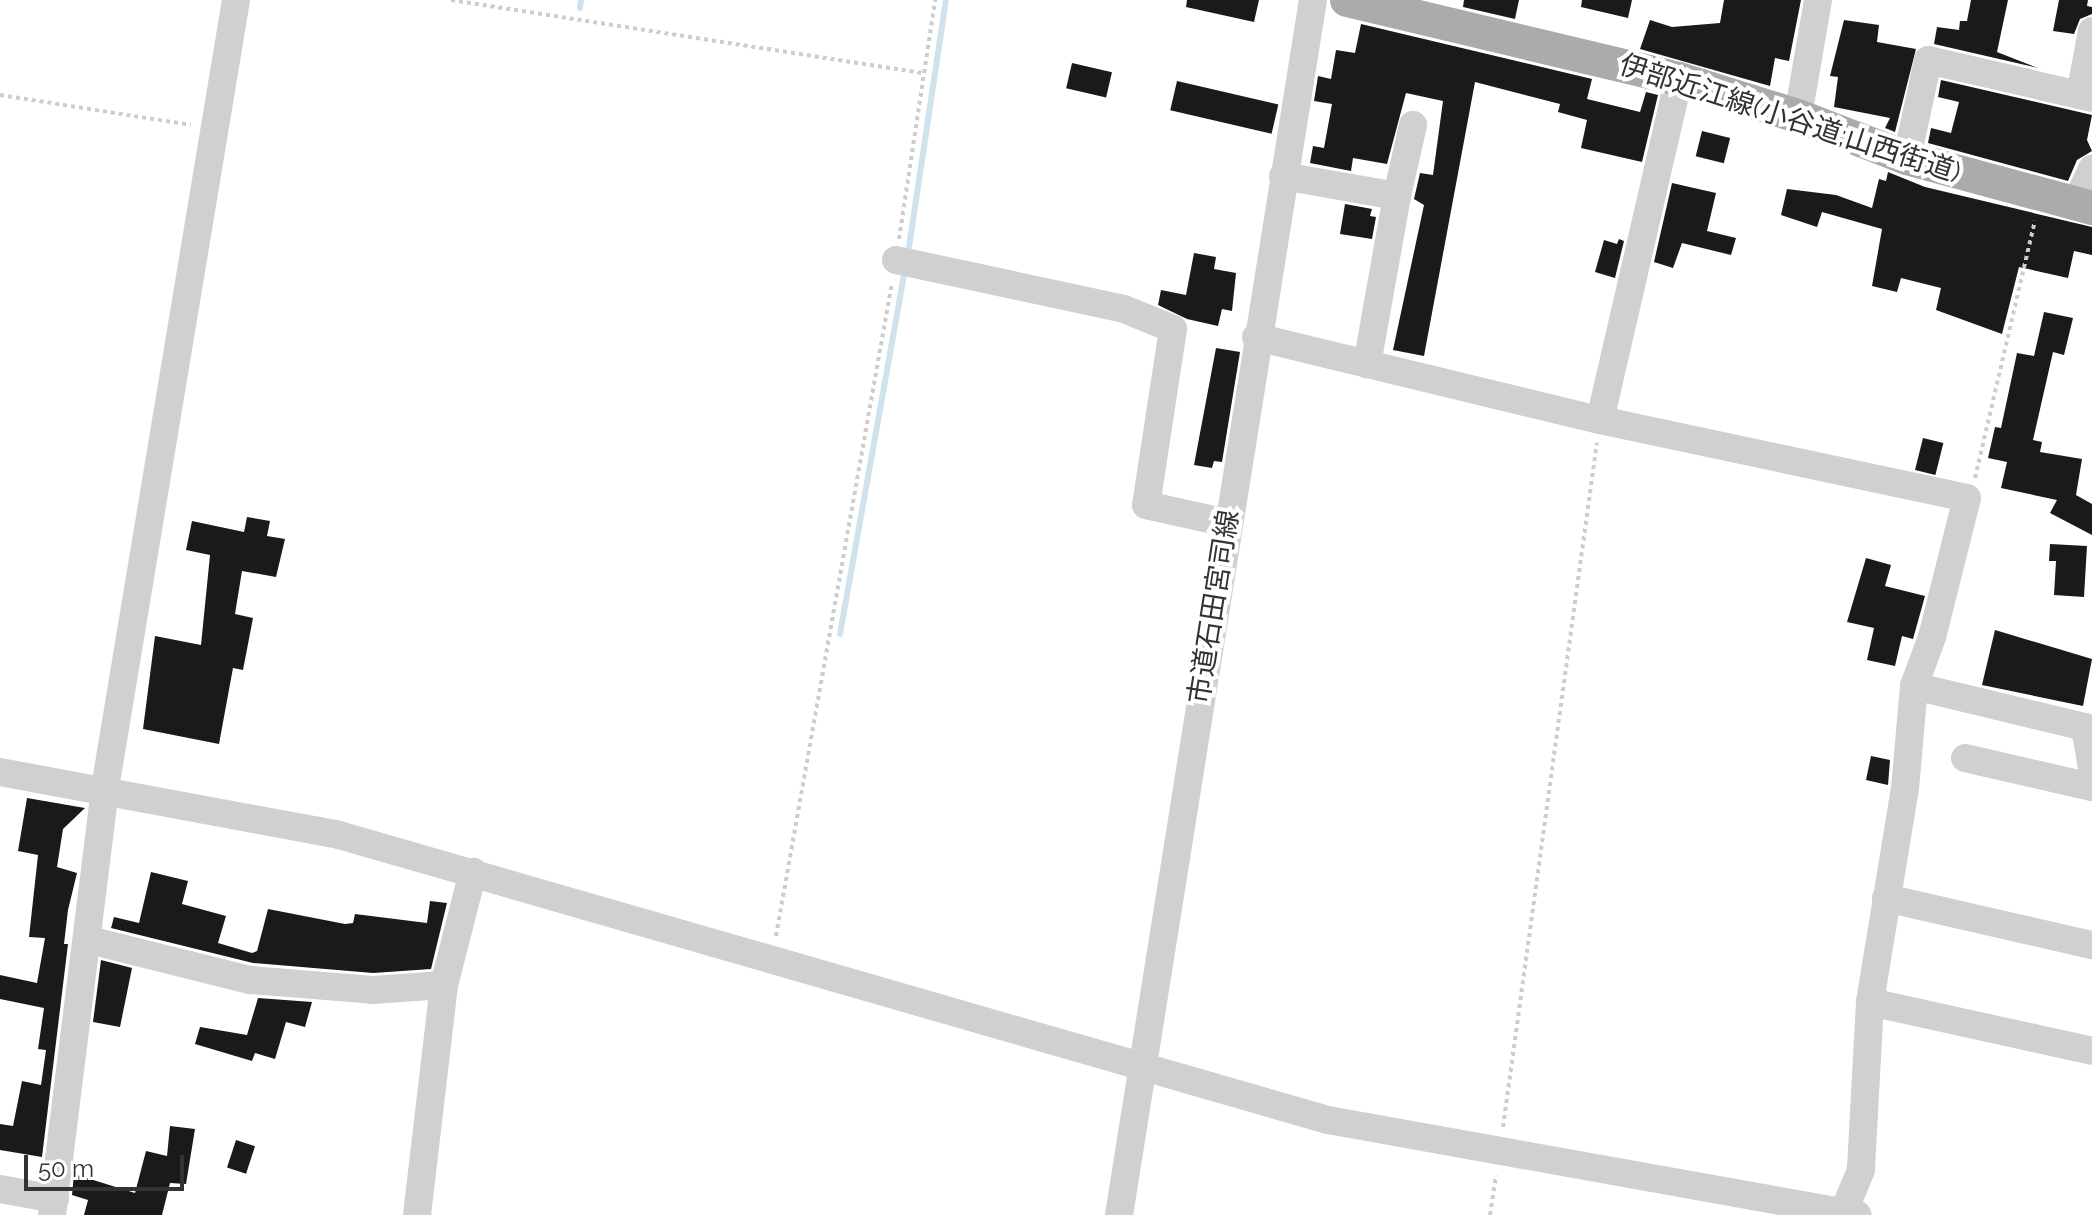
<!DOCTYPE html>
<html>
<head>
<meta charset="utf-8">
<style>
  body { margin:0 }
  #map { position:relative; width:2092px; height:1215px; overflow:hidden; background:#fff; font-family:Raleway,"Noto Sans JP",sans-serif }
  div>[style] { position:absolute }
  .stream>* { height:6px; margin:-3px; padding:0 3px; transform-origin:3px; border-radius:3px; background:#cfe2ee }
  .building>* { inset:0; background:#1a1a1a; transform-origin:0 0 }
  .path>* { height:4px; margin-top:-2px; transform-origin:0; background:repeating-linear-gradient(90deg,#cdcdcd 0 4px,transparent 0 8px) }
  .minor>* { height:28px; margin:-14px; padding:0 14px; transform-origin:14px; border-radius:14px; background:#d0d0d0 }
  .major>* { height:34px; margin:-17px; padding:0 17px; transform-origin:17px; border-radius:17px; background:#ababab }
  span { translate:-50% -50%; white-space:nowrap; text-align:center; line-height:1.15; -webkit-text-stroke:8px #fff; paint-order:stroke }
  .street-label { font-size:28px; color:#333 }
  .scale { position:absolute; left:24px; top:1155px; width:160px; height:36px; box-sizing:border-box; border:4px solid #333; border-top:0; padding-left:10px; font-size:24px; line-height:28px; white-space:nowrap; color:#333; -webkit-text-stroke:6px #fff; paint-order:stroke }
</style>
</head>
<body>
<div id="map">
  <div class="stream">
    <div style="left:580px;top:8px;width:8px;rotate:-83deg"></div>
    <div style="left:909px;top:247px;width:250px;rotate:-81.5deg"></div>
    <div style="left:840px;top:634px;width:365px;rotate:-79.9deg"></div>
  </div>
  <div class="building">
    <div style="clip-path:polygon(1187px 0,1259px 0,1254px 22px,1186px 7px)"></div>
    <div style="clip-path:polygon(1464px 0,1519px 0,1515px 19px,1463px 7px)"></div>
    <div style="clip-path:polygon(1582px 0,1632px 0,1628px 18px,1581px 7px)"></div>
    <div style="clip-path:polygon(1724px 0,1801px 0,1789px 61px,1775px 58px,1770px 86px,1640px 49px,1650px 20px,1672px 27px,1720px 23px)"></div>
    <div style="clip-path:polygon(1971px 0,2008px 0,1997px 52px,2038px 68px,1934px 44px,1937px 27px,1959px 30px,1960px 21px,1967px 21px)"></div>
    <div style="clip-path:polygon(2059px 0,2088px 0,2087px 6px,2092px 7px,2092px 14px,2080px 19px,2074px 34px,2053px 31px)"></div>
    <div style="clip-path:polygon(1844px 20px,1879px 25px,1877px 42px,1916px 49px,1895px 132px,1885px 128px,1890px 118px,1834px 107px,1838px 77px,1830px 76px)"></div>
    <div style="clip-path:polygon(1361px 24px,1592px 79px,1587px 99px,1640px 112px,1646px 92px,1658px 95px,1642px 162px,1581px 148px,1587px 120px,1558px 112px,1560px 104px,1475px 82px,1424px 356px,1393px 350px,1424px 205px,1414px 199px,1420px 173px,1433px 175px,1443px 101px,1406px 93px,1387px 164px,1353px 158px,1351px 171px,1310px 163px,1313px 146px,1324px 148px,1332px 104px,1314px 101px,1318px 76px,1331px 79px,1336px 50px,1355px 53px)"></div>
    <div style="left:1072px;top:63px;width:41px;height:26px;rotate:13deg"></div>
    <div style="clip-path:polygon(1941px 80px,2092px 115px,2087px 140px,2092px 151px,2077px 160px,2068px 181px,1928px 143px,1931px 128px,1951px 133px,1959px 102px,1938px 97px)"></div>
    <div style="left:1177px;top:81px;width:104px;height:30px;rotate:13deg"></div>
    <div style="left:1702px;top:131px;width:29px;height:26px;rotate:14deg"></div>
    <div style="clip-path:polygon(1888px 172px,1925px 187px,2092px 227px,2092px 255px,2074px 251px,2068px 278px,2019px 267px,2002px 334px,1936px 310px,1941px 288px,1901px 278px,1897px 292px,1872px 286px,1882px 229px,1822px 212px,1817px 227px,1781px 215px,1787px 189px,1836px 195px,1872px 208px,1879px 179px,1886px 181px)"></div>
    <div style="clip-path:polygon(1672px 183px,1716px 193px,1707px 231px,1736px 238px,1731px 255px,1682px 243px,1673px 268px,1654px 262px)"></div>
    <div style="clip-path:polygon(1345px 204px,1372px 209px,1370px 216px,1376px 217px,1372px 239px,1340px 234px)"></div>
    <div style="clip-path:polygon(1619px 239px,1624px 241px,1615px 278px,1595px 272px,1604px 240px,1617px 244px)"></div>
    <div style="clip-path:polygon(1194px 253px,1216px 257px,1214px 269px,1236px 273px,1232px 311px,1222px 309px,1218px 326px,1187px 319px,1158px 305px,1161px 290px,1186px 295px)"></div>
    <div style="clip-path:polygon(2044px 312px,2073px 318px,2064px 355px,2053px 352px,2033px 440px,2042px 442px,2040px 452px,2082px 459px,2076px 495px,2092px 504px,2092px 535px,2050px 513px,2057px 500px,2001px 488px,2007px 462px,1988px 458px,1995px 427px,2001px 428px,2017px 353px,2034px 356px)"></div>
    <div style="clip-path:polygon(1216px 348px,1240px 352px,1222px 462px,1214px 461px,1212px 468px,1194px 465px)"></div>
    <div style="left:1923px;top:438px;width:21px;height:33px;rotate:14deg"></div>
    <div style="clip-path:polygon(247px 517px,270px 521px,267px 536px,285px 539px,276px 577px,242px 571px,235px 614px,253px 618px,243px 670px,233px 668px,219px 744px,143px 729px,155px 636px,201px 645px,210px 555px,186px 550px,192px 521px,244px 532px)"></div>
    <div style="clip-path:polygon(2050px 544px,2087px 546px,2084px 597px,2054px 595px,2056px 561px,2049px 561px)"></div>
    <div style="clip-path:polygon(1866px 558px,1891px 565px,1885px 586px,1925px 596px,1913px 639px,1902px 636px,1895px 666px,1867px 660px,1874px 628px,1847px 622px)"></div>
    <div style="clip-path:polygon(1995px 630px,2092px 659px,2083px 706px,1982px 685px)"></div>
    <div style="clip-path:polygon(1871px 756px,1890px 760px,1888px 785px,1866px 780px)"></div>
    <div style="clip-path:polygon(27px 798px,85px 808px,63px 829px,57px 867px,77px 873px,68px 910px,64px 944px,68px 944px,42px 1157px,0 1150px,0 1124px,13px 1126px,22px 1081px,41px 1085px,46px 1050px,38px 1049px,44px 1008px,0 999px,0 975px,37px 983px,45px 938px,29px 937px,38px 855px,18px 851px)"></div>
    <div style="clip-path:polygon(151px 872px,188px 881px,182px 904px,226px 916px,218px 943px,252px 953px,257px 951px,268px 909px,345px 924px,353px 923px,355px 914px,427px 923px,430px 901px,447px 903px,431px 969px,373px 973px,253px 963px,111px 928px,114px 917px,139px 923px)"></div>
    <div style="clip-path:polygon(101px 960px,132px 968px,120px 1027px,93px 1022px)"></div>
    <div style="clip-path:polygon(258px 998px,312px 1002px,305px 1027px,286px 1022px,275px 1059px,255px 1053px,252px 1061px,195px 1044px,200px 1027px,247px 1035px)"></div>
    <div style="clip-path:polygon(170px 1126px,195px 1129px,186px 1184px,170px 1183px,162px 1215px,84px 1215px,88px 1200px,72px 1195px,74px 1174px,135px 1193px,146px 1151px,167px 1156px)"></div>
    <div style="left:236px;top:1140px;width:20px;height:29px;rotate:18deg"></div>
  </div>
  <div class="path">
    <div style="left:451px;top:0;width:480px;rotate:8.8deg"></div>
    <div style="left:0;top:95px;width:193px;rotate:8.9deg"></div>
    <div style="left:899px;top:239px;width:242px;rotate:-81.4deg"></div>
    <div style="left:1975px;top:478px;width:264px;rotate:-76.9deg"></div>
    <div style="left:776px;top:936px;width:663px;rotate:-79.93deg"></div>
    <div style="left:1503px;top:1127px;width:691px;rotate:-82.19deg"></div>
    <div style="left:1490px;top:1215px;width:40px;rotate:-81.5deg"></div>
  </div>
  <div class="minor">
    <div style="left:2080px;top:95px;width:65px;rotate:-79.4deg"></div>
    <div style="left:1798px;top:116px;width:118px;rotate:-80.2deg"></div>
    <div style="left:1907px;top:158px;width:100px;rotate:-77.9deg"></div>
    <div style="left:1928px;top:60px;width:168px;rotate:13deg"></div>
    <div style="left:1283px;top:176px;width:116px;rotate:10deg"></div>
    <div style="left:1397px;top:196px;width:171px;rotate:100.1deg"></div>
    <div style="left:1397px;top:196px;width:73px;rotate:-77.3deg"></div>
    <div style="left:2076px;top:203px;width:38px;rotate:-65deg"></div>
    <div style="left:896px;top:260px;width:233px;rotate:12.1deg"></div>
    <div style="left:1124px;top:309px;width:53px;rotate:22.2deg"></div>
    <div style="left:1173px;top:329px;width:178px;rotate:98.7deg"></div>
    <div style="left:1146px;top:505px;width:83px;rotate:12.5deg"></div>
    <div style="left:1256px;top:337px;width:354px;rotate:13.6deg"></div>
    <div style="left:1600px;top:420px;width:375px;rotate:12deg"></div>
    <div style="left:1967px;top:498px;width:143px;rotate:104.1deg"></div>
    <div style="left:1932px;top:637px;width:52px;rotate:110.2deg"></div>
    <div style="left:1914px;top:686px;width:102px;rotate:95deg"></div>
    <div style="left:1905px;top:788px;width:217px;rotate:99.3deg"></div>
    <div style="left:1870px;top:1002px;width:168px;rotate:93.1deg"></div>
    <div style="left:1861px;top:1170px;width:44px;rotate:112.5deg"></div>
    <div style="left:1600px;top:420px;width:350px;rotate:-77deg"></div>
    <div style="left:1914px;top:686px;width:176px;rotate:13.5deg"></div>
    <div style="left:2085px;top:727px;width:42px;rotate:80.3deg"></div>
    <div style="left:1965px;top:758px;width:130px;rotate:12.9deg"></div>
    <div style="left:0;top:772px;width:345px;rotate:10.5deg"></div>
    <div style="left:339px;top:835px;width:1029px;rotate:16.08deg"></div>
    <div style="left:1328px;top:1120px;width:538px;rotate:10.16deg"></div>
    <div style="left:1886px;top:898px;width:211px;rotate:12.9deg"></div>
    <div style="left:89px;top:940px;width:166px;rotate:14deg"></div>
    <div style="left:250px;top:980px;width:123px;rotate:4.6deg"></div>
    <div style="left:373px;top:990px;width:71px;rotate:-4deg"></div>
    <div style="left:1870px;top:1002px;width:227px;rotate:12.4deg"></div>
    <div style="left:0;top:1189px;width:56px;rotate:10.3deg"></div>
    <div style="left:52px;top:1215px;width:430px;rotate:-82.9deg"></div>
    <div style="left:105px;top:788px;width:799px;rotate:-80.56deg"></div>
    <div style="left:417px;top:1215px;width:232px;rotate:-83.3deg"></div>
    <div style="left:444px;top:985px;width:117px;rotate:-75.6deg"></div>
    <div style="left:1119px;top:1215px;width:1230px;rotate:-80.93deg"></div>
  </div>
  <div class="major">
    <div style="left:1347px;top:0;width:341px;rotate:13.4deg"></div>
    <div style="left:1679px;top:79px;width:125px;rotate:17.3deg"></div>
    <div style="left:1798px;top:116px;width:117px;rotate:21.1deg"></div>
    <div style="left:1907px;top:158px;width:192px;rotate:15.1deg"></div>
  </div>
  <div class="street-label">
    <span style="left:1790px;top:119px;rotate:18deg">伊部近江線(小谷道;山西街道)</span>
    <span style="left:1214px;top:607px;rotate:-81deg">市道石田宮司線</span>
  </div>
  <div class="scale">50 m</div>
</div>
</body>
</html>
